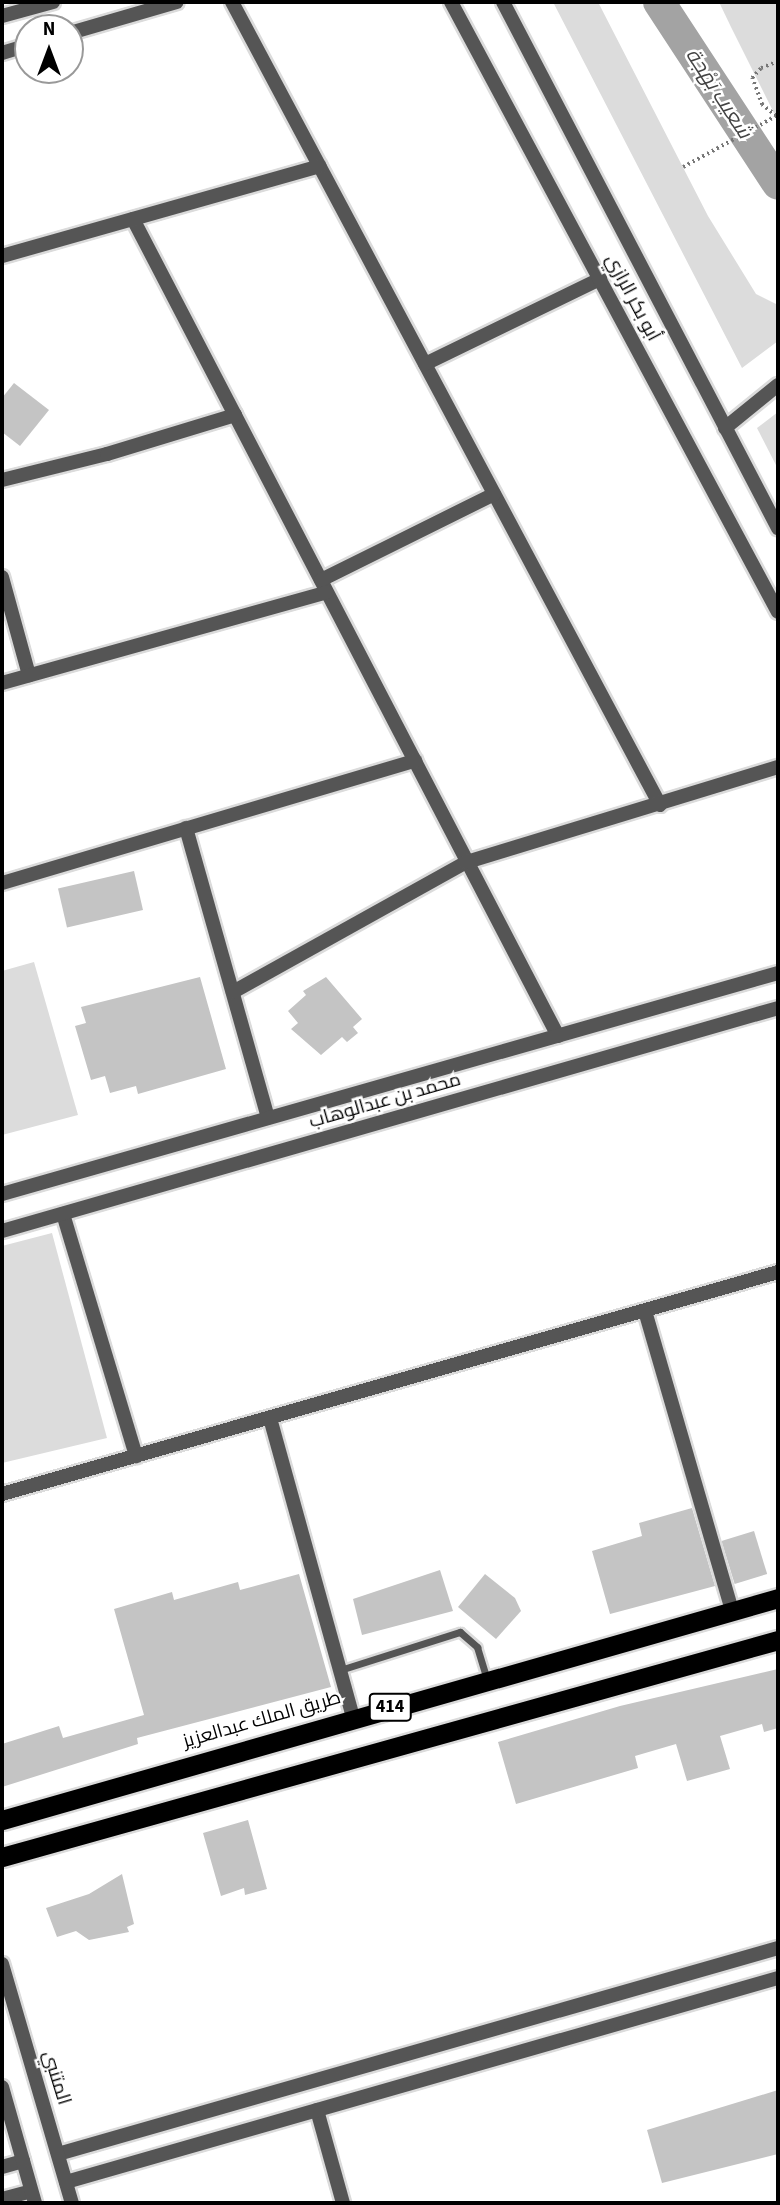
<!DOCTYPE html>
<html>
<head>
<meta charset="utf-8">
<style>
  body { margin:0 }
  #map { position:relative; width:780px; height:2205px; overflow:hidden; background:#fff; font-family:"Source Sans 3",Cairo,sans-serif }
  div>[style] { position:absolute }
  .green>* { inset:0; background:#dcdcdc }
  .river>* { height:32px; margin:-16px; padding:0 16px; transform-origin:16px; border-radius:16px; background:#a3a3a3 }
  .building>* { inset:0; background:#c4c4c4; transform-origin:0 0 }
  .path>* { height:3.5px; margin-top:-1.75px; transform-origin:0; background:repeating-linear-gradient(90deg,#777 0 2px,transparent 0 5.5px) }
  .roads { filter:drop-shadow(2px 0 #dbdbdb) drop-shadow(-2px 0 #dbdbdb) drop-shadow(0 2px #dbdbdb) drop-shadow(0 -2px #dbdbdb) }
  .service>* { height:7px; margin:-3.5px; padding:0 3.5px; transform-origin:3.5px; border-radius:3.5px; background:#555 }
  .minor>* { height:14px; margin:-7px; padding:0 7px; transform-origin:7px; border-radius:7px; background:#555 }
  .tertiary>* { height:14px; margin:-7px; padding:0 7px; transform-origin:7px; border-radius:7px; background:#555 }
  .trunk>* { height:19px; margin:-9.5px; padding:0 9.5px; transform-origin:9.5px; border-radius:9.5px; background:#000 }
  span { translate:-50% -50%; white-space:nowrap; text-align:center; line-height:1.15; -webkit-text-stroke:5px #fff; paint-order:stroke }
  .shield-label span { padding:2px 5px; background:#fff; border:2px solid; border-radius:5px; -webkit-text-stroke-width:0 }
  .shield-label { font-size:18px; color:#000; font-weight:700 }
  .street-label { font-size:19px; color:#000 }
  .water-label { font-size:21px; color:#444; font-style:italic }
  .frame { position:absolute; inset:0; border:4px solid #000; pointer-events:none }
  .north { position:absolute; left:14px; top:14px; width:70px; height:70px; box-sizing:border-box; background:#fff; border:2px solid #999; border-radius:50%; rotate:0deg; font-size:19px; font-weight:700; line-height:28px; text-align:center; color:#000 }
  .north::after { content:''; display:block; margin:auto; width:24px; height:32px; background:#000; clip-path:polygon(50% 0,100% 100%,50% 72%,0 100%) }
</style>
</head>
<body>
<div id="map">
  <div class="green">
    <div style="clip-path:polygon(553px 2px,598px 2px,708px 216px,756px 294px,778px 305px,778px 341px,742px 368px)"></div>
    <div style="clip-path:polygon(719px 2px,778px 2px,778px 121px,731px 27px)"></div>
    <div style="clip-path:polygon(778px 412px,778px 469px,757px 428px)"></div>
    <div style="clip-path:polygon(34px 962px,78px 1115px,2px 1135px,2px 971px)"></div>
    <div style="clip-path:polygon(52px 1233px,107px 1438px,2px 1463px,2px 1246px)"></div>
  </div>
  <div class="river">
    <div style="left:659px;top:2px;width:217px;rotate:56.8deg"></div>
  </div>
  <div class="building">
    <div style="clip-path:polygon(14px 383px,49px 410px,20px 446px,2px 432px,2px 398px)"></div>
    <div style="left:134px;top:871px;width:40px;height:78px;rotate:77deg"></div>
    <div style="clip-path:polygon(200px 977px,226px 1069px,138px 1094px,136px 1086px,110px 1093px,105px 1076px,91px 1080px,75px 1026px,86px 1023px,81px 1007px)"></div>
    <div style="clip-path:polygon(326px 977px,362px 1019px,353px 1027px,358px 1033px,347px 1042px,342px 1037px,321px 1055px,291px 1029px,298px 1023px,288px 1011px,306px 995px,303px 991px)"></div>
    <div style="clip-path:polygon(692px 1508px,715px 1586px,610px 1614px,592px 1551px,642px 1536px,639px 1523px)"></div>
    <div style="left:754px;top:1531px;width:45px;height:34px;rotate:73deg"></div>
    <div style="clip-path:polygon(440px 1570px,453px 1611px,362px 1635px,353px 1599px)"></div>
    <div style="clip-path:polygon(299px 1574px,331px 1687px,137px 1738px,138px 1744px,2px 1787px,2px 1744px,59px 1726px,63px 1738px,144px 1715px,114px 1609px,172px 1592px,174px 1600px,238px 1582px,240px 1590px)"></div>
    <div style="clip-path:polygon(485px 1574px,515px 1598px,521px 1611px,496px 1639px,458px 1607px)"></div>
    <div style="clip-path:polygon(778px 1669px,778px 1728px,764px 1732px,762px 1724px,720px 1736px,730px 1769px,687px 1781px,676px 1744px,635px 1756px,638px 1768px,516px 1804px,498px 1742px,620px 1706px)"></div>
    <div style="clip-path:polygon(248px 1820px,267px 1889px,245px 1895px,244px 1888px,221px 1896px,203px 1833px)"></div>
    <div style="clip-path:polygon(122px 1874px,134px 1924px,127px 1927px,129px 1932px,89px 1940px,76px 1931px,57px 1937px,46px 1908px,89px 1894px)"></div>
    <div style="clip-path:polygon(778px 2090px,778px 2154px,662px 2183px,647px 2130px)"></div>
  </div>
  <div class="path">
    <div style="left:683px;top:167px;width:106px;rotate:-28.7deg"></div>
    <div style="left:776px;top:116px;width:18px;rotate:-142deg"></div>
    <div style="left:762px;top:105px;width:29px;rotate:-110deg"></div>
    <div style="left:752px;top:78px;width:13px;rotate:-48deg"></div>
    <div style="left:761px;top:68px;width:18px;rotate:-22deg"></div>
  </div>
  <div class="roads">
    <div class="service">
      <div style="left:340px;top:1670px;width:126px;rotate:-17.6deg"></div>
      <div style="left:460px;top:1632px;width:23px;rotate:41deg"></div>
      <div style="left:477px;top:1647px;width:34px;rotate:73deg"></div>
    </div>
    <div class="minor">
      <div style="left:232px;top:2px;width:910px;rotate:61.94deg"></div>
      <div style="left:133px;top:219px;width:921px;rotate:62.52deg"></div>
      <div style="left:2px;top:256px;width:330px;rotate:-15.8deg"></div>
      <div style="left:425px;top:364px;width:195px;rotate:-25.9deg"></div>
      <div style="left:725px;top:428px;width:68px;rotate:-39.1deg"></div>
      <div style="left:2px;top:480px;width:108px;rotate:-13.9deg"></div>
      <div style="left:107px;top:454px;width:134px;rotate:-16.9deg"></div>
      <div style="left:2px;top:577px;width:102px;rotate:74.6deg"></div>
      <div style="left:321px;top:580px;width:193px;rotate:-26.4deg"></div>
      <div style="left:2px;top:683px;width:337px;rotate:-15.6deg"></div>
      <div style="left:186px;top:828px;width:301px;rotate:74.2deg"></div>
      <div style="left:2px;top:883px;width:431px;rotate:-16.5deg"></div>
      <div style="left:233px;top:992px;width:268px;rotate:-29.1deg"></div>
      <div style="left:467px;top:862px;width:325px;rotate:-17deg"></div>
      <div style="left:63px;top:1214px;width:253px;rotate:73.2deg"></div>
      <div style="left:645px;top:1311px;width:312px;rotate:73.8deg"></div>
      <div style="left:270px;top:1418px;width:310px;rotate:74.5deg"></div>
      <div style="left:2px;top:1494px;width:807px;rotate:-15.96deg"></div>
      <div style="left:317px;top:2110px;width:97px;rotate:74.4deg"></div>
      <div style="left:58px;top:2154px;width:749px;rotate:-15.97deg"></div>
      <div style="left:2px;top:2167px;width:22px;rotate:-16deg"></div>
      <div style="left:66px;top:2182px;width:741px;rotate:-15.99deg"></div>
      <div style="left:2px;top:2199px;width:30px;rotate:-15deg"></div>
    </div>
    <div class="tertiary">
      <div style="left:451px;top:2px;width:692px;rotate:61.81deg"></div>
      <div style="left:503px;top:2px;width:594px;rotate:62.4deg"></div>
      <div style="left:2px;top:16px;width:53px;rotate:-15.4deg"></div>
      <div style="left:70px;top:33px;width:111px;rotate:-16.2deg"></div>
      <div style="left:2px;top:53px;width:27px;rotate:-17deg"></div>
      <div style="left:2px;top:1194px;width:807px;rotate:-15.9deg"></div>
      <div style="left:2px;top:1231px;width:807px;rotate:-16.03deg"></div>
      <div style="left:2px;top:1964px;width:249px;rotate:73.7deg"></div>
      <div style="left:2px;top:2087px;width:121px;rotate:74.1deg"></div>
    </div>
    <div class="trunk">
      <div style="left:2px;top:1820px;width:807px;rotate:-15.96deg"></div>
      <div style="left:2px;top:1857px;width:806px;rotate:-15.62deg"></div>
    </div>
  </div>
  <div class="shield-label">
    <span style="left:390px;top:1707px">414</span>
  </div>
  <div class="street-label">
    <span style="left:632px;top:298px;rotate:62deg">أبو بكر الرازي</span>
    <span style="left:385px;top:1101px;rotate:-16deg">محمد بن عبدالوهاب</span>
    <span style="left:262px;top:1720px;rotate:-16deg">طريق الملك عبدالعزيز</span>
    <span style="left:56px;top:2078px;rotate:73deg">المتنبي</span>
  </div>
  <div class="water-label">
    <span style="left:719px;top:93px;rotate:57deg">شعيب بَهْجة</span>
  </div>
  <div class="frame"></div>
  <div class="north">N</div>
</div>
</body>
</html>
